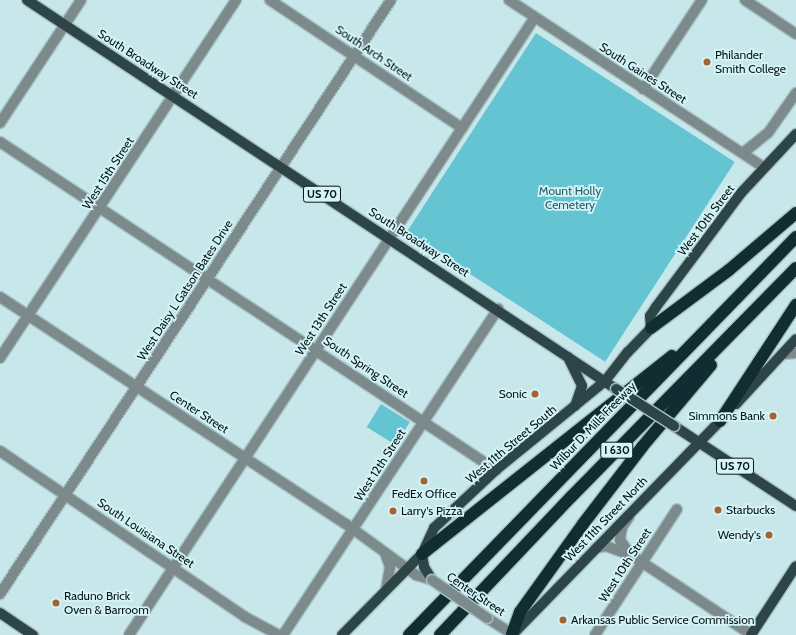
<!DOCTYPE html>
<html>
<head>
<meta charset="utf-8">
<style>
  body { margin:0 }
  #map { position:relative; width:796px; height:635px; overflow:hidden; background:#c7e7eb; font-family:Cabin,sans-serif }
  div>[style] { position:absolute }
  .green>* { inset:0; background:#64c4d1; transform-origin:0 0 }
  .roads { filter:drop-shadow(1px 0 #a5c1c4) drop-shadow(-1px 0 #a5c1c4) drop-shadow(0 1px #a5c1c4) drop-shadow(0 -1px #a5c1c4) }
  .minor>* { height:10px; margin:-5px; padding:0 5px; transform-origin:5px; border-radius:5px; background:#7d8a8c }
  .major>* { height:10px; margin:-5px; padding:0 5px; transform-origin:5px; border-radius:5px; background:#2e4548 }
  .highway>* { height:12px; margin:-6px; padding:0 6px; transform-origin:6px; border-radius:6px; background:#122d31 }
  .bridges { filter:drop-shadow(1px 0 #a5c1c4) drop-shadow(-1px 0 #a5c1c4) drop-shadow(0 1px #a5c1c4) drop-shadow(0 -1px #a5c1c4) }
  .minor-bridge>* { height:10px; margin:-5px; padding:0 5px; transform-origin:5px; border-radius:5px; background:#7d8a8c }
  .major-bridge>* { height:10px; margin:-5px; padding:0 5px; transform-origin:5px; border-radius:5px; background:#2e4548 }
  .dots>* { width:11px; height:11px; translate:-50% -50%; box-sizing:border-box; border:2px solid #d4f4f8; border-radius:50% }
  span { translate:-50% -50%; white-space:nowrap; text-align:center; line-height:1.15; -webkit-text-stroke:3.5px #d4f4f8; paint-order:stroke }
  .shield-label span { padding:1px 3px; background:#d4f4f8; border:1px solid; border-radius:3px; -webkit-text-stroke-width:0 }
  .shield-label { font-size:11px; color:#081415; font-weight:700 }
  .street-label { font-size:12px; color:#081415 }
  .poi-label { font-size:12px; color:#081415 }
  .left { translate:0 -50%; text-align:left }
  .right { translate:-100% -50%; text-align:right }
  .park-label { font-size:12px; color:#245b63 }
</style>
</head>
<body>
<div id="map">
  <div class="green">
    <div style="left:536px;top:33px;width:237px;height:238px;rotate:33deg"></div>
    <div style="left:381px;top:404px;width:34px;height:27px;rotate:32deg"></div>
  </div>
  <div class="roads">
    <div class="minor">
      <div style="left:270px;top:0;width:231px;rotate:33.7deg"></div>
      <div style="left:509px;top:0;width:304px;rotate:33.3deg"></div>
      <div style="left:745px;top:0;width:61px;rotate:33.7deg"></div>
      <div style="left:643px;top:89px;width:107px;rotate:-56.5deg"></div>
      <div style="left:0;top:123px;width:147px;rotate:-56.6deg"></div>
      <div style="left:0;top:142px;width:595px;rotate:33.48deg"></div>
      <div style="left:743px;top:153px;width:32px;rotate:-39deg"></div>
      <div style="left:768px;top:133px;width:49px;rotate:-55deg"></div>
      <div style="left:0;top:297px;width:414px;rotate:33.3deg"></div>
      <div style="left:346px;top:524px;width:87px;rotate:36.1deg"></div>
      <div style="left:416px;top:575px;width:17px;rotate:17deg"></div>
      <div style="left:782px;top:354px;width:14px;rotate:-4deg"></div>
      <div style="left:0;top:358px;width:429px;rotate:-56.6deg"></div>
      <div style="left:0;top:451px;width:296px;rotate:34.1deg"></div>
      <div style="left:245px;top:617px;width:38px;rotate:28deg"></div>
      <div style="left:629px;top:517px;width:12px;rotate:125deg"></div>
      <div style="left:622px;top:527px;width:13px;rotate:99deg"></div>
      <div style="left:620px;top:540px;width:19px;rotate:54deg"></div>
      <div style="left:631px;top:555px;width:145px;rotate:33.5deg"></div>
      <div style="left:596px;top:548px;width:10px;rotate:-11deg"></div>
      <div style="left:606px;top:546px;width:27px;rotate:20deg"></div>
      <div style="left:385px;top:553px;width:15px;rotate:70deg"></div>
      <div style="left:390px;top:567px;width:22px;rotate:100deg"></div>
      <div style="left:0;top:594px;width:711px;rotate:-56.65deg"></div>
      <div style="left:487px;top:618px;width:32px;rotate:32deg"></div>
      <div style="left:129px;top:635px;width:739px;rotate:-56.7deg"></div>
      <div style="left:283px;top:635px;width:391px;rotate:-56.6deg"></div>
      <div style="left:595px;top:635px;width:150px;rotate:-56.9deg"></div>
    </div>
    <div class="major">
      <div style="left:27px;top:0;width:706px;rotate:33.44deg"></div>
      <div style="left:568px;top:357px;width:32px;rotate:64deg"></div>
      <div style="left:582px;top:386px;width:21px;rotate:109deg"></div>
      <div style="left:736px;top:404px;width:88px;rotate:-47.3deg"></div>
      <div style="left:674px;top:426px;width:146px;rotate:33.3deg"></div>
      <div style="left:422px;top:554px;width:13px;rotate:81deg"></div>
      <div style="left:424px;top:567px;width:15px;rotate:58deg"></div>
      <div style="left:0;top:613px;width:40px;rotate:34deg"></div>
      <div style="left:513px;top:634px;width:304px;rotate:-45.8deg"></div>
      <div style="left:342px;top:635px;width:114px;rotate:-45.4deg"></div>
      <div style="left:422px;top:554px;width:29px;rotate:-65deg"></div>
      <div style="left:434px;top:528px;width:85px;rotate:-43.1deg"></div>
      <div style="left:496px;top:470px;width:141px;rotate:-39.2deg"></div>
      <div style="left:605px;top:381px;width:37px;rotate:-52deg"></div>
      <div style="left:628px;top:352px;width:33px;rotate:-46deg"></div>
      <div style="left:651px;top:328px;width:12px;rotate:-95deg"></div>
      <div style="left:650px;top:316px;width:11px;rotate:-56deg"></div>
      <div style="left:656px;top:307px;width:142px;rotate:-53.3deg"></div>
      <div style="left:741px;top:193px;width:81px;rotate:-47deg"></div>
      <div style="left:751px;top:635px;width:82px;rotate:-56.9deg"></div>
    </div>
    <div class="highway">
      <div style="left:651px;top:328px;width:97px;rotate:-36.6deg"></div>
      <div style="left:729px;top:270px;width:88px;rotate:-40.4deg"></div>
      <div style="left:720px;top:421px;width:139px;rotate:-56.8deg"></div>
      <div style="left:422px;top:554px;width:319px;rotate:-38.4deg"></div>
      <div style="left:512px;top:634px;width:23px;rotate:-70deg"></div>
      <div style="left:520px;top:612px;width:108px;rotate:-54.4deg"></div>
      <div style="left:583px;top:524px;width:97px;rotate:-52.5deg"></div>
      <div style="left:642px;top:447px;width:107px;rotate:-49.9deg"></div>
      <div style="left:409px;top:635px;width:555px;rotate:-45.8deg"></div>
      <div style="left:440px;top:635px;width:190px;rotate:-46.5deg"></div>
      <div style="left:571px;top:497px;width:321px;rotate:-45.5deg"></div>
    </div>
  </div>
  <div class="bridges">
    <div class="minor-bridge">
      <div style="left:432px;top:580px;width:67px;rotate:34.6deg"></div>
    </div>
    <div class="major-bridge">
      <div style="left:616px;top:389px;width:69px;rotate:32.5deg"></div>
    </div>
  </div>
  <div class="dots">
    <div style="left:707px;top:62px;background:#a5642f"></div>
    <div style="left:535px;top:394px;background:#a5642f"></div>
    <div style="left:773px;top:416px;background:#a5642f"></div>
    <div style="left:424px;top:481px;background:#a5642f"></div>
    <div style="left:718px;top:510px;background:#a5642f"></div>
    <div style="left:393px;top:511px;background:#a5642f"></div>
    <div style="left:769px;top:535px;background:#a5642f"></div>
    <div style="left:56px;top:603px;background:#a5642f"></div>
    <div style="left:563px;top:620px;background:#a5642f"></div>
  </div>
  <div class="shield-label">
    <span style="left:322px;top:194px">US 70</span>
    <span style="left:617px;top:450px">I 630</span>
    <span style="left:735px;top:466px">US 70</span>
  </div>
  <div class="street-label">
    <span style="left:374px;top:53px;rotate:34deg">South Arch Street</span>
    <span style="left:148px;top:64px;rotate:33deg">South Broadway Street</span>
    <span style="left:643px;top:73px;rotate:33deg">South Gaines Street</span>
    <span style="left:108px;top:173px;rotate:-57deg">West 15th Street</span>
    <span style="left:706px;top:220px;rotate:-53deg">West 10th Street</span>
    <span style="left:419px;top:242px;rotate:33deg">South Broadway Street</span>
    <span style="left:185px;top:290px;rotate:-57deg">West Daisy L Gatson Bates Drive</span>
    <span style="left:321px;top:319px;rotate:-57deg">West 13th Street</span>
    <span style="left:366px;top:367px;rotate:34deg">South Spring Street</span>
    <span style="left:199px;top:412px;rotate:33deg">Center Street</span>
    <span style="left:593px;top:426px;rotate:-46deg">Wilbur D. Mills Freeway</span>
    <span style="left:511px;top:444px;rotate:-40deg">West 11th Street South</span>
    <span style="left:380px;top:465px;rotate:-57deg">West 12th Street</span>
    <span style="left:606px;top:519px;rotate:-46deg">West 11th Street North</span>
    <span style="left:146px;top:533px;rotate:34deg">South Louisiana Street</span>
    <span style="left:625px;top:565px;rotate:-57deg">West 10th Street</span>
    <span style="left:476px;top:594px;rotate:34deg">Center Street</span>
  </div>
  <div class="poi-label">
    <span class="left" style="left:715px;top:62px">Philander<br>Smith College</span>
    <span class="right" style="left:527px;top:394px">Sonic</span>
    <span class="right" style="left:765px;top:416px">Simmons Bank</span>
    <span style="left:424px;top:494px">FedEx Office</span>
    <span class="left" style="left:726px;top:510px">Starbucks</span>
    <span class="left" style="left:401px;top:511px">Larry's Pizza</span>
    <span class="right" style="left:761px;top:535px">Wendy's</span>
    <span class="left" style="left:64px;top:603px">Raduno Brick<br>Oven &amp; Barroom</span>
    <span class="left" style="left:571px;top:620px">Arkansas Public Service Commission</span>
  </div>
  <div class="park-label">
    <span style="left:570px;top:198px">Mount Holly<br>Cemetery</span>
  </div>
</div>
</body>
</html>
